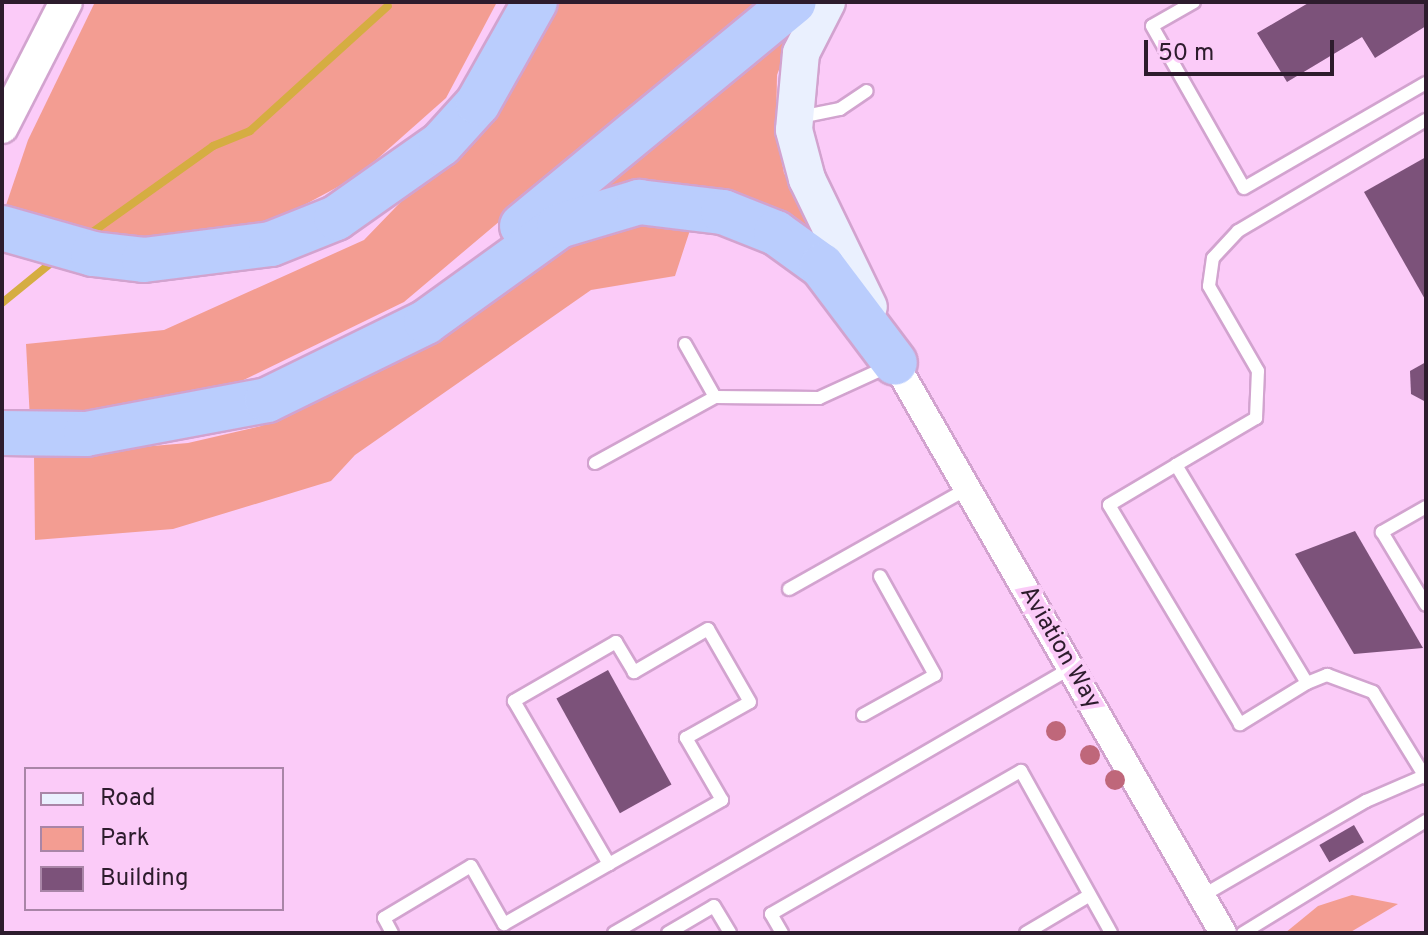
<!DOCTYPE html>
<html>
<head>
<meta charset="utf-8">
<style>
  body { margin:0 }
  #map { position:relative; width:1428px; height:935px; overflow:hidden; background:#fbcbf8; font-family:Overpass,sans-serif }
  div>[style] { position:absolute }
  .green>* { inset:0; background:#f39d92 }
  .stream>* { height:8px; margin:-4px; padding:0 4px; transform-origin:4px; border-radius:4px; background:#d5ad42 }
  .building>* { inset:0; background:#7c527a; transform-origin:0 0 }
  .roads { filter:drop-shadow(2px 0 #d2a3cf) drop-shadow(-2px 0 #d2a3cf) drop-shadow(0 2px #d2a3cf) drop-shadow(0 -2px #d2a3cf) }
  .service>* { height:12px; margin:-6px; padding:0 6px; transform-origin:6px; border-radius:6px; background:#fff }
  .minor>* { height:26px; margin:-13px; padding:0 13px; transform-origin:13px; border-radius:13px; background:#fff }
  .tertiary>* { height:32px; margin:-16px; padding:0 16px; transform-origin:16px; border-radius:16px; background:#fff }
  .secondary>* { height:36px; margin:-18px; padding:0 18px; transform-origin:18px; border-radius:18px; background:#eaf0fe }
  .motorway>* { height:44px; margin:-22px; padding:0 22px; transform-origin:22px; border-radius:22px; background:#bacdfd }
  .trees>* { width:20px; height:20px; margin:-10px; border-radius:50%; background:#bf677a }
  span { translate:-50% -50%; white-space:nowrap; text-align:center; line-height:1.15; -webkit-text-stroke:8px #fbcbf8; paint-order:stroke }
  .street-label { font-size:24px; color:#2d1c2d }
  .frame { position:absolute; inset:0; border:4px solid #2d1c2d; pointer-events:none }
  .legend { position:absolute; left:24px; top:767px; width:260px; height:144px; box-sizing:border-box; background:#fbcbf8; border:2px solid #a985a7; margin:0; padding:10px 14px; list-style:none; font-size:24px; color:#2d1c2d }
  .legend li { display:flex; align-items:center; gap:16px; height:40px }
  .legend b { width:40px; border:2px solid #a985a7 }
  .scale { position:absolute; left:1144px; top:40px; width:190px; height:36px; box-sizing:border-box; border:4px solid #2d1c2d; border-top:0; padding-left:10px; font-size:24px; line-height:28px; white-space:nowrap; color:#2d1c2d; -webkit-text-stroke:6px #fbcbf8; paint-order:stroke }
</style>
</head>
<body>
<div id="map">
  <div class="green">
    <div style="clip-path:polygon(95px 2px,497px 2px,446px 98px,358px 176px,280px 218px,190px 240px,118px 241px,2px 217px,28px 140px)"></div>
    <div style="clip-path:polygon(547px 2px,759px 2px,404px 302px,227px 388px,131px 410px,30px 420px,26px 344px,164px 330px,364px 240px,451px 150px)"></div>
    <div style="clip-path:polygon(801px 11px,777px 75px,776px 130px,784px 173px,828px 253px,575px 204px)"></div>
    <div style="clip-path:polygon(624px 220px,693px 221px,675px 276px,591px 290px,355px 455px,331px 481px,173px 529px,35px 540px,34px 456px,188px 443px,261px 426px,412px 351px,525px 260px)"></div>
    <div style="clip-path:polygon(1352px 895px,1398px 904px,1349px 933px,1285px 933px,1318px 906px)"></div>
  </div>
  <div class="stream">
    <div style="left:87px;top:236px;width:155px;rotate:-35.5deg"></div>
    <div style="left:213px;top:146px;width:40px;rotate:-22deg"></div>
    <div style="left:250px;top:131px;width:186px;rotate:-42.2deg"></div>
    <div style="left:2px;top:303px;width:71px;rotate:-39.3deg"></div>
  </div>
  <div class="building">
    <div style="clip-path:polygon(1310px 2px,1426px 2px,1426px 26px,1375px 58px,1362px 37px,1287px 82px,1257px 33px)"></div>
    <div style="clip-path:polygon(1426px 157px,1426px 301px,1364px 192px)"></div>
    <div style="clip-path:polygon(1426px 362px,1426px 402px,1411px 394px,1410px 371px)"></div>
    <div style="clip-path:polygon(1355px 531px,1423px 648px,1354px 654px,1295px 554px)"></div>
    <div style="left:608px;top:670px;width:131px;height:59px;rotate:61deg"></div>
    <div style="left:1354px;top:825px;width:20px;height:40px;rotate:60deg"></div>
  </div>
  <div class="roads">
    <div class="service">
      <div style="left:1194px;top:2px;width:48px;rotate:150.3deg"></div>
      <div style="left:1152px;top:26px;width:186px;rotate:60.4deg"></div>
      <div style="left:1244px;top:188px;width:210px;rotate:-30deg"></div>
      <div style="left:800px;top:117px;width:41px;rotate:-11.3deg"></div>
      <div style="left:840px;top:109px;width:32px;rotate:-34deg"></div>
      <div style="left:685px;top:344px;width:61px;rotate:60.5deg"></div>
      <div style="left:595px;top:463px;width:137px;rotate:-28.8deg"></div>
      <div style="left:715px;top:397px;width:104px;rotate:0.6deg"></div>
      <div style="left:819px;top:398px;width:77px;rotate:-24.6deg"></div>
      <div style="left:1176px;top:465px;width:254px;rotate:59deg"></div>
      <div style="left:1307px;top:683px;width:79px;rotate:148.5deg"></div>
      <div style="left:1240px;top:724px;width:255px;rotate:-120.9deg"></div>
      <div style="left:1109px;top:505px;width:78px;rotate:-30.8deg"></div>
      <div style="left:1176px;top:465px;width:93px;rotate:-30.4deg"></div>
      <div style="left:1256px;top:418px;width:47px;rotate:-87.6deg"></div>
      <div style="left:1258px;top:371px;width:98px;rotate:-120deg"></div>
      <div style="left:1209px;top:286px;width:28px;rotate:-82deg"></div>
      <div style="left:1213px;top:258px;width:37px;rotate:-47deg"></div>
      <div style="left:1238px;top:231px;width:218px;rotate:-30.6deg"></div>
      <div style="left:1426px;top:507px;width:51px;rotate:150.4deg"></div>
      <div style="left:1382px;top:532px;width:85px;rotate:58.9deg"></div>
      <div style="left:789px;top:589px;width:206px;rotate:-29.4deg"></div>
      <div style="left:1307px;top:683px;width:22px;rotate:-22deg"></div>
      <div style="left:1327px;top:675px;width:49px;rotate:20.3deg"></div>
      <div style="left:1373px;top:692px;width:101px;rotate:58.4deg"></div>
      <div style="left:863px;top:715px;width:82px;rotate:-29.1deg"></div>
      <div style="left:935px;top:675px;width:113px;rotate:-119.1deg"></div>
      <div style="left:1202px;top:896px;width:190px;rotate:-30.1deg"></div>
      <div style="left:1366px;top:801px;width:65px;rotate:-23.4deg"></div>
      <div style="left:392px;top:933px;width:17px;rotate:-118deg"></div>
      <div style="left:384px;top:918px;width:101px;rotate:-30.9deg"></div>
      <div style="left:471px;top:866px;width:67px;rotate:60.4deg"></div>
      <div style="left:504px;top:924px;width:121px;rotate:-29.7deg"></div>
      <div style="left:609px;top:864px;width:130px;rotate:-29.5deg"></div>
      <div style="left:722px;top:800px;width:72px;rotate:-120.1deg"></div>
      <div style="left:686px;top:738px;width:73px;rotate:-29.4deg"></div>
      <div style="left:750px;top:702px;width:84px;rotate:-119.9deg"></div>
      <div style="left:708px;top:629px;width:86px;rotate:149.8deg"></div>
      <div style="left:634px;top:672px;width:35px;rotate:-121deg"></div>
      <div style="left:616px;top:642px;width:118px;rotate:150deg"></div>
      <div style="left:514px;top:701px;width:189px;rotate:59.8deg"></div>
      <div style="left:614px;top:933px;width:528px;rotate:-30.11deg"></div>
      <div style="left:668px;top:933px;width:53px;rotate:-30.4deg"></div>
      <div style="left:714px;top:906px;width:31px;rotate:59deg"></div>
      <div style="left:782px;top:933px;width:22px;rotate:-120deg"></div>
      <div style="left:771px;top:914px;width:288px;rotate:-29.8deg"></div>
      <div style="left:1021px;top:771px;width:185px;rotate:60.9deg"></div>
      <div style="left:1026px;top:933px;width:74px;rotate:-30.7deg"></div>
      <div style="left:1243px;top:933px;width:215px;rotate:-31.5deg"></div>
    </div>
    <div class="minor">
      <div style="left:895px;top:363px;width:658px;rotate:60.08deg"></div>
    </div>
    <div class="tertiary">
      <div style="left:2px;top:127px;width:140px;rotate:-62.9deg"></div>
    </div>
    <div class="secondary">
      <div style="left:827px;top:2px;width:57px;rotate:117deg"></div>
      <div style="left:801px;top:53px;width:77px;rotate:95.2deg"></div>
      <div style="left:794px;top:130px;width:51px;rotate:75.1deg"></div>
      <div style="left:807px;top:179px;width:142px;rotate:64.2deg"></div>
    </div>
    <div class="motorway">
      <div style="left:522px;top:226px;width:352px;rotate:-39.5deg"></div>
      <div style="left:2px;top:228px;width:95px;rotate:15.9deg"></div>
      <div style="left:93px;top:254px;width:51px;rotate:6.7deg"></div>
      <div style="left:144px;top:260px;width:128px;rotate:-7.2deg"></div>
      <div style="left:271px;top:244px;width:70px;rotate:-21.8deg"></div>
      <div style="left:336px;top:218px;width:128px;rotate:-35.2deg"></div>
      <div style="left:441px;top:144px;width:55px;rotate:-47.9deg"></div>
      <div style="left:478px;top:103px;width:116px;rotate:-60.6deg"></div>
      <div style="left:2px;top:433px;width:84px;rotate:0.7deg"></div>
      <div style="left:86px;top:434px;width:184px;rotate:-10.6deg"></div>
      <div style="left:267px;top:400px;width:177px;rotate:-26.1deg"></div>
      <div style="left:426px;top:322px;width:164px;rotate:-35.8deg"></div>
      <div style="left:559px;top:226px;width:84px;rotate:-16.7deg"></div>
      <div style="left:639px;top:202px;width:85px;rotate:6.8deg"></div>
      <div style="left:723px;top:212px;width:57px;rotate:21.6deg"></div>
      <div style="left:776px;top:233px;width:57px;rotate:35.7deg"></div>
      <div style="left:822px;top:266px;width:121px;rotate:53deg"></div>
    </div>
  </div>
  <div class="trees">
    <div style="left:1056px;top:731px"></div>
    <div style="left:1090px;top:755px"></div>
    <div style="left:1115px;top:780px"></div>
  </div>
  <div class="street-label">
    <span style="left:1059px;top:648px;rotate:60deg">Aviation Way</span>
  </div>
  <div class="frame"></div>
  <ul class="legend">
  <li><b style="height:10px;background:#eaf0fe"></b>Road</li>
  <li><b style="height:22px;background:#f39d92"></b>Park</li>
  <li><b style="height:22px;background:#7c527a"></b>Building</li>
  </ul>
  <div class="scale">50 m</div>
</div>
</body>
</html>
